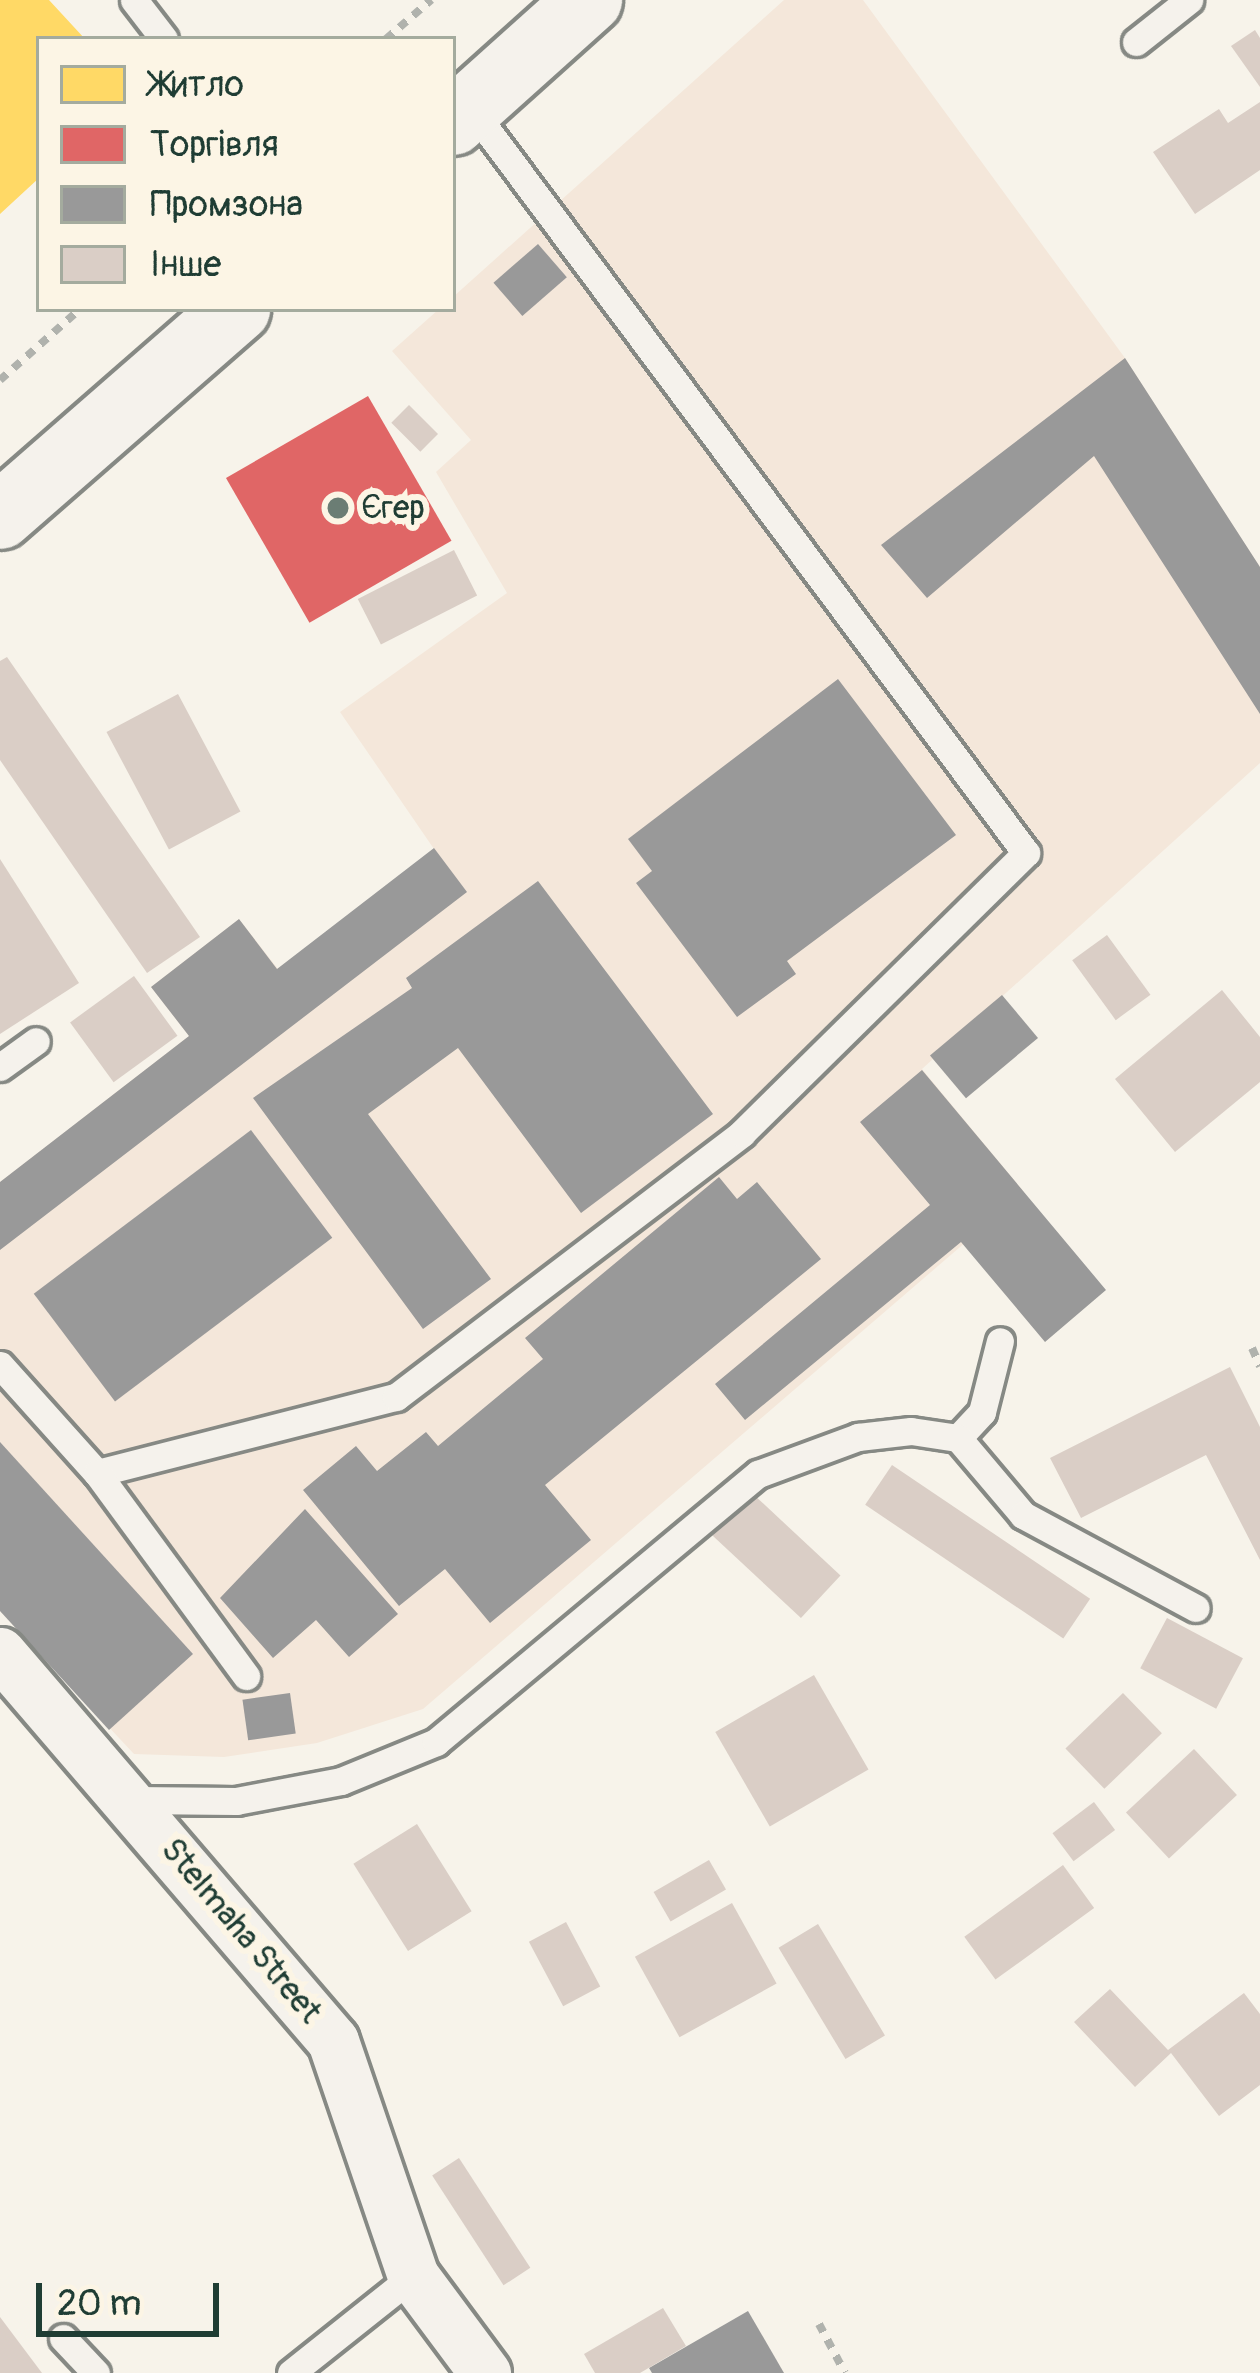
<!DOCTYPE html>
<html>
<head>
<meta charset="utf-8">
<style>
  body { margin:0 }
  #map { position:relative; width:1260px; height:2373px; overflow:hidden; background:#f7f3ea; font-family:Pangolin,sans-serif }
  div>[style] { position:absolute }
  .built>* { inset:0; background:#f4e7da }
  .homes>* { inset:0; background:#ffd966 }
  .shops>* { inset:0; background:#e06666; transform-origin:0 0 }
  .industry>* { inset:0; background:#999; transform-origin:0 0 }
  .building>* { inset:0; background:#dacec6; transform-origin:0 0 }
  .path>* { height:8px; margin-top:-4px; transform-origin:0; background:repeating-linear-gradient(90deg,#b0b2ad 0 9px,transparent 0 18px) }
  .roads { filter:drop-shadow(3px 0 #868984) drop-shadow(-3px 0 #868984) drop-shadow(0 3px #868984) drop-shadow(0 -3px #868984) }
  .lane>* { height:27px; margin:-13.5px; padding:0 13.5px; transform-origin:13.5px; border-radius:13.5px; background:#f5f2ec }
  .street>* { height:51px; margin:-25.5px; padding:0 25.5px; transform-origin:25.5px; border-radius:25.5px; background:#f5f2ec }
  .secondary>* { height:66px; margin:-33px; padding:0 33px; transform-origin:33px; border-radius:33px; background:#f5f2ec }
  .dots>* { width:33px; height:33px; translate:-50% -50%; box-sizing:border-box; border:6px solid #fcf5e5; border-radius:50% }
  span { translate:-50% -50%; white-space:nowrap; text-align:center; line-height:1.15; -webkit-text-stroke:12px #fcf5e5; paint-order:stroke }
  .poi-label { font-size:33px; color:#1f3d34 }
  .left { translate:0 -50%; text-align:left }
  .street-label { font-size:33px; color:#1f3d34 }
  .legend { position:absolute; left:36px; top:36px; width:420px; height:276px; box-sizing:border-box; background:#fcf5e5; border:3px solid #a4ab9e; margin:0; padding:15px 21px; list-style:none; font-size:36px; color:#1f3d34 }
  .legend li { display:flex; align-items:center; gap:24px; height:60px }
  .legend b { width:60px; border:3px solid #a4ab9e }
  .scale { position:absolute; left:36px; top:2283px; width:183px; height:54px; box-sizing:border-box; border:6px solid #1f3d34; border-top:0; padding-left:15px; font-size:36px; line-height:42px; white-space:nowrap; color:#1f3d34; -webkit-text-stroke:9px #fcf5e5; paint-order:stroke }
</style>
</head>
<body>
<div id="map">
  <div class="built">
    <div style="clip-path:polygon(784px 0,863px 0,1125px 358px,1260px 567px,1260px 763px,922px 1069px,1024px 1192px,423px 1709px,317px 1743px,224px 1757px,134px 1754px,0 1611px,0 1182px,189px 1036px,151px 987px,239px 919px,278px 969px,434px 849px,340px 712px,507px 593px,436px 472px,471px 440px,392px 351px,439px 309px,453px 309px,453px 297px)"></div>
  </div>
  <div class="homes">
    <div style="clip-path:polygon(0 0,49px 0,85px 39px,39px 39px,39px 178px,0 214px)"></div>
  </div>
  <div class="shops">
    <div style="left:368px;top:396px;width:167px;height:164px;rotate:60deg"></div>
  </div>
  <div class="industry">
    <div style="left:538px;top:244px;width:44px;height:59px;rotate:49deg"></div>
    <div style="clip-path:polygon(1125px 358px,1260px 567px,1260px 714px,1094px 456px,927px 598px,881px 545px)"></div>
    <div style="clip-path:polygon(838px 679px,956px 835px,787px 961px,796px 974px,737px 1017px,636px 883px,652px 871px,628px 839px)"></div>
    <div style="clip-path:polygon(434px 848px,467px 892px,0 1250px,0 1182px,189px 1036px,151px 987px,239px 919px,277px 969px)"></div>
    <div style="clip-path:polygon(538px 881px,713px 1114px,581px 1213px,458px 1048px,368px 1114px,491px 1279px,423px 1329px,253px 1098px,412px 988px,406px 978px)"></div>
    <div style="left:1002px;top:995px;width:56px;height:94px;rotate:50deg"></div>
    <div style="clip-path:polygon(922px 1070px,1106px 1290px,1045px 1342px,961px 1242px,745px 1420px,715px 1384px,930px 1205px,860px 1122px)"></div>
    <div style="left:251px;top:1130px;width:135px;height:272px;rotate:53deg"></div>
    <div style="clip-path:polygon(719px 1177px,737px 1199px,757px 1182px,821px 1259px,545px 1485px,591px 1540px,490px 1623px,445px 1569px,399px 1606px,303px 1490px,356px 1446px,377px 1471px,426px 1432px,438px 1446px,543px 1359px,525px 1338px)"></div>
    <div style="clip-path:polygon(0 1442px,193px 1654px,109px 1730px,0 1611px)"></div>
    <div style="clip-path:polygon(305px 1509px,398px 1614px,349px 1657px,316px 1620px,273px 1658px,220px 1598px)"></div>
    <div style="left:290px;top:1693px;width:41px;height:48px;rotate:82deg"></div>
    <div style="clip-path:polygon(748px 2311px,784px 2373px,652px 2373px,649px 2368px)"></div>
  </div>
  <div class="building">
    <div style="clip-path:polygon(1255px 30px,1260px 38px,1260px 87px,1231px 46px)"></div>
    <div style="clip-path:polygon(1260px 102px,1260px 170px,1195px 214px,1153px 152px,1219px 109px,1228px 123px)"></div>
    <div style="left:409px;top:405px;width:41px;height:25px;rotate:45deg"></div>
    <div style="left:454px;top:550px;width:51px;height:108px;rotate:63deg"></div>
    <div style="clip-path:polygon(7px 657px,200px 937px,147px 973px,0 760px,0 661px)"></div>
    <div style="left:178px;top:694px;width:133px;height:81px;rotate:62deg"></div>
    <div style="clip-path:polygon(0 859px,79px 983px,0 1034px)"></div>
    <div style="left:1107px;top:935px;width:74px;height:43px;rotate:54deg"></div>
    <div style="left:134px;top:976px;width:74px;height:79px;rotate:54deg"></div>
    <div style="clip-path:polygon(1222px 990px,1260px 1037px,1260px 1082px,1175px 1152px,1115px 1079px)"></div>
    <div style="clip-path:polygon(1230px 1367px,1260px 1427px,1260px 1560px,1206px 1455px,1081px 1518px,1050px 1458px)"></div>
    <div style="left:892px;top:1465px;width:239px;height:48px;rotate:34deg"></div>
    <div style="left:752px;top:1493px;width:121px;height:58px;rotate:43deg"></div>
    <div style="left:1167px;top:1618px;width:86px;height:57px;rotate:28deg"></div>
    <div style="left:814px;top:1675px;width:109px;height:114px;rotate:60deg"></div>
    <div style="left:1123px;top:1693px;width:56px;height:80px;rotate:46deg"></div>
    <div style="left:1194px;top:1749px;width:63px;height:93px;rotate:47deg"></div>
    <div style="left:1094px;top:1802px;width:35px;height:52px;rotate:53deg"></div>
    <div style="left:417px;top:1824px;width:103px;height:75px;rotate:58deg"></div>
    <div style="left:709px;top:1860px;width:34px;height:64px;rotate:60deg"></div>
    <div style="left:1063px;top:1865px;width:53px;height:122px;rotate:54deg"></div>
    <div style="left:732px;top:1903px;width:92px;height:111px;rotate:61deg"></div>
    <div style="left:566px;top:1922px;width:73px;height:42px;rotate:62deg"></div>
    <div style="left:818px;top:1924px;width:130px;height:46px;rotate:59deg"></div>
    <div style="clip-path:polygon(1110px 1989px,1168px 2050px,1244px 1993px,1260px 2014px,1260px 2085px,1219px 2116px,1171px 2053px,1135px 2087px,1074px 2022px)"></div>
    <div style="left:459px;top:2158px;width:131px;height:32px;rotate:57deg"></div>
    <div style="clip-path:polygon(663px 2308px,686px 2346px,640px 2373px,595px 2373px,584px 2354px)"></div>
    <div style="clip-path:polygon(0 2317px,42px 2373px,0 2373px)"></div>
  </div>
  <div class="path">
    <div style="left:386px;top:39px;width:60px;rotate:-40.9deg"></div>
    <div style="left:0;top:380px;width:107px;rotate:-41.6deg"></div>
    <div style="left:1252px;top:1348px;width:20px;rotate:66deg"></div>
    <div style="left:819px;top:2324px;width:55px;rotate:62deg"></div>
  </div>
  <div class="roads">
    <div class="lane">
      <div style="left:134px;top:0;width:49px;rotate:52.4deg"></div>
      <div style="left:1136px;top:42px;width:68px;rotate:-38.4deg"></div>
      <div style="left:0;top:1067px;width:44px;rotate:-35.8deg"></div>
      <div style="left:0;top:1365px;width:145px;rotate:48.1deg"></div>
      <div style="left:97px;top:1473px;width:309px;rotate:-14.3deg"></div>
      <div style="left:396px;top:1397px;width:435px;rotate:-37.3deg"></div>
      <div style="left:742px;top:1133px;width:399px;rotate:-44.6deg"></div>
      <div style="left:1026px;top:853px;width:930px;rotate:-126.7deg"></div>
      <div style="left:958px;top:1438px;width:35px;rotate:-47deg"></div>
      <div style="left:982px;top:1412px;width:73px;rotate:-75.8deg"></div>
      <div style="left:97px;top:1473px;width:252px;rotate:53.7deg"></div>
      <div style="left:133px;top:1800px;width:103px;rotate:0.6deg"></div>
      <div style="left:236px;top:1801px;width:107px;rotate:-10.8deg"></div>
      <div style="left:341px;top:1781px;width:103px;rotate:-22.3deg"></div>
      <div style="left:436px;top:1742px;width:419px;rotate:-39.8deg"></div>
      <div style="left:758px;top:1474px;width:107px;rotate:-20.3deg"></div>
      <div style="left:858px;top:1437px;width:53px;rotate:-6.5deg"></div>
      <div style="left:911px;top:1431px;width:48px;rotate:8.5deg"></div>
      <div style="left:958px;top:1438px;width:101px;rotate:49.8deg"></div>
      <div style="left:1023px;top:1515px;width:196px;rotate:28.3deg"></div>
      <div style="left:63px;top:2338px;width:48px;rotate:46.7deg"></div>
      <div style="left:291px;top:2373px;width:156px;rotate:-38.5deg"></div>
    </div>
    <div class="street">
      <div style="left:0;top:1653px;width:511px;rotate:49.36deg"></div>
      <div style="left:333px;top:2041px;width:248px;rotate:71.2deg"></div>
      <div style="left:413px;top:2276px;width:121px;rotate:53.4deg"></div>
    </div>
    <div class="secondary">
      <div style="left:453px;top:122px;width:183px;rotate:-41.9deg"></div>
      <div style="left:0;top:516px;width:315px;rotate:-41.1deg"></div>
    </div>
  </div>
  <div class="dots">
    <div style="left:338px;top:508px;background:#6b7d74"></div>
  </div>
  <div class="poi-label">
    <span class="left" style="left:362px;top:508px">Єгер</span>
  </div>
  <div class="street-label">
    <span style="left:241px;top:1931px;rotate:50deg">Stelmaha Street</span>
  </div>
  <ul class="legend">
  <li><b style="height:33px;background:#ffd966"></b>Житло</li>
  <li><b style="height:33px;background:#e06666"></b>Торгівля</li>
  <li><b style="height:33px;background:#999"></b>Промзона</li>
  <li><b style="height:33px;background:#dacec6"></b>Інше</li>
  </ul>
  <div class="scale">20 m</div>
</div>
</body>
</html>
